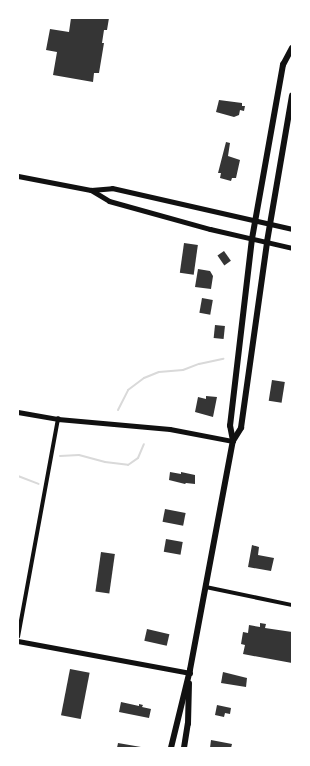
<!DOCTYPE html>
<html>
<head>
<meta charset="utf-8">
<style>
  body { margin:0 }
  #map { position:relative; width:310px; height:766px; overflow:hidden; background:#fff; font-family:"Libre Baskerville",serif }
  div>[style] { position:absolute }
  .stream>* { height:2px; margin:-1px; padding:0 1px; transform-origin:1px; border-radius:1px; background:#d9d9d9 }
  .building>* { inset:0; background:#353535; transform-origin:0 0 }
  .minor>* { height:3.5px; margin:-1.75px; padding:0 1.75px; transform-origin:1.75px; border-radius:1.75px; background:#111 }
  .tertiary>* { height:4.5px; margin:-2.25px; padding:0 2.25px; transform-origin:2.25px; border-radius:2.25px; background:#111 }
  .secondary>* { height:5px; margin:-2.5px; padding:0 2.5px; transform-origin:2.5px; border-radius:2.5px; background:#111 }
  .primary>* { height:5.5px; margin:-2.75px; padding:0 2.75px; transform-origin:2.75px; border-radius:2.75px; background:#111 }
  span { translate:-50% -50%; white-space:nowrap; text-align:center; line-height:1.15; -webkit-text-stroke:3.5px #fff; paint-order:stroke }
  .frame { position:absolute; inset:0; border:19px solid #fff; pointer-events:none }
</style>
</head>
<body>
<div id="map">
  <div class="stream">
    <div style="left:118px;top:410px;width:22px;rotate:-63deg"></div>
    <div style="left:128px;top:390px;width:20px;rotate:-37deg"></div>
    <div style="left:144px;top:378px;width:16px;rotate:-22deg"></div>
    <div style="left:159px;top:372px;width:24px;rotate:-5deg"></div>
    <div style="left:183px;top:370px;width:17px;rotate:-21deg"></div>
    <div style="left:199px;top:364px;width:25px;rotate:-12deg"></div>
    <div style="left:60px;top:456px;width:19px;rotate:-3deg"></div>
    <div style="left:79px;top:455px;width:27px;rotate:15deg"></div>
    <div style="left:105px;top:462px;width:23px;rotate:7deg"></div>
    <div style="left:128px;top:465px;width:12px;rotate:-35deg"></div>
    <div style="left:138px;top:458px;width:15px;rotate:-67deg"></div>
    <div style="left:18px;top:476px;width:22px;rotate:21deg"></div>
  </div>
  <div class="building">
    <div style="clip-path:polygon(71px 18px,109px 18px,107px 30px,104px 30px,102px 43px,104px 43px,99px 73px,94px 73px,93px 82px,53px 75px,57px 52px,46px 50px,50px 29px,69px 32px)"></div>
    <div style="clip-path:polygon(219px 100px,242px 103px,242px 106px,245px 106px,244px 111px,240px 110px,239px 115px,234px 117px,216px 112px)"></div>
    <div style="clip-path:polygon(226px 142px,230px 143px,228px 156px,240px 160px,236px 178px,232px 178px,231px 181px,220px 178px,221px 173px,218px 173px)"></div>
    <div style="left:184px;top:243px;width:14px;height:30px;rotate:8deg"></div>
    <div style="left:224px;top:251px;width:12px;height:8px;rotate:55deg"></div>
    <div style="clip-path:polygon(198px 269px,210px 271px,213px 276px,211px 289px,195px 287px)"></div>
    <div style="left:202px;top:298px;width:11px;height:15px;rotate:10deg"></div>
    <div style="left:215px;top:325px;width:10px;height:13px;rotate:6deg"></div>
    <div style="left:272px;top:380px;width:13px;height:21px;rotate:9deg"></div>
    <div style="clip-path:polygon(206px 396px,217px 397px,213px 417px,195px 412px,198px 397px,206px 399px)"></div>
    <div style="clip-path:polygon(170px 472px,181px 474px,181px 472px,195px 475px,195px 484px,186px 483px,185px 484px,169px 480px)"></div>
    <div style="left:165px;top:509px;width:21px;height:13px;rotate:11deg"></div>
    <div style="left:166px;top:539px;width:17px;height:13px;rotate:10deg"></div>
    <div style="clip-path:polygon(252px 545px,259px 547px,258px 555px,274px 558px,271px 571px,248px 567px)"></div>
    <div style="left:101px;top:552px;width:14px;height:40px;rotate:8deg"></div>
    <div style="clip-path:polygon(260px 623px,266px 624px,265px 628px,292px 632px,292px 663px,243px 654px,245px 645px,241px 644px,243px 632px,248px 633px,249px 625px,260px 627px)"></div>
    <div style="left:147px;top:629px;width:23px;height:12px;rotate:13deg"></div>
    <div style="left:70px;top:669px;width:20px;height:47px;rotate:11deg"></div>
    <div style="clip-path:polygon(223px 672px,247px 678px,246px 687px,221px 683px)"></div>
    <div style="clip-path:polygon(121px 702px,139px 706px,139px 704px,143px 705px,142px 707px,151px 709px,149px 718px,119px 712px)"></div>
    <div style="clip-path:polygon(217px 705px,231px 708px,230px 714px,225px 713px,224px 717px,215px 715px)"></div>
    <div style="clip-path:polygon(211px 740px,232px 744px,231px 748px,210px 748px)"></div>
    <div style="clip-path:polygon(118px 743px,141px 747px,141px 748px,117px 748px)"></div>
  </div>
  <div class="minor">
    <div style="left:206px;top:587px;width:88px;rotate:11.8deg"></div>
    <div style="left:18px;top:637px;width:222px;rotate:-79.6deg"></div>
  </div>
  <div class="tertiary">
    <div style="left:18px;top:412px;width:41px;rotate:9.9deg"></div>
    <div style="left:58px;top:419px;width:112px;rotate:5.1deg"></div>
    <div style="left:170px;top:429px;width:64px;rotate:10.8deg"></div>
    <div style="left:18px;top:641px;width:175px;rotate:10.5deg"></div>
  </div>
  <div class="secondary">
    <div style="left:18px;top:176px;width:74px;rotate:10.9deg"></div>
    <div style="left:91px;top:190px;width:21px;rotate:-5deg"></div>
    <div style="left:112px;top:188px;width:185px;rotate:12.8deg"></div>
    <div style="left:91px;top:190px;width:21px;rotate:31deg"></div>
    <div style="left:109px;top:201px;width:105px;rotate:15.5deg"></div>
    <div style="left:210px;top:229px;width:84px;rotate:13deg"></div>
  </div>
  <div class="primary">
    <div style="left:233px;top:441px;width:15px;rotate:-58deg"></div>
    <div style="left:241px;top:428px;width:188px;rotate:-82deg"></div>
    <div style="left:267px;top:242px;width:148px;rotate:-80.3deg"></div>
    <div style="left:171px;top:748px;width:80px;rotate:-76.3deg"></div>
    <div style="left:190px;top:670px;width:233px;rotate:-79.4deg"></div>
    <div style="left:233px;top:441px;width:15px;rotate:-101deg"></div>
    <div style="left:230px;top:426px;width:188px;rotate:-83.3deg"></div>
    <div style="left:252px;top:239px;width:177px;rotate:-79.9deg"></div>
    <div style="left:283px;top:65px;width:19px;rotate:-62deg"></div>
    <div style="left:184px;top:748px;width:24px;rotate:-81deg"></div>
    <div style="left:188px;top:724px;width:40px;rotate:-88.6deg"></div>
  </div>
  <div class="frame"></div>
</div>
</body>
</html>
